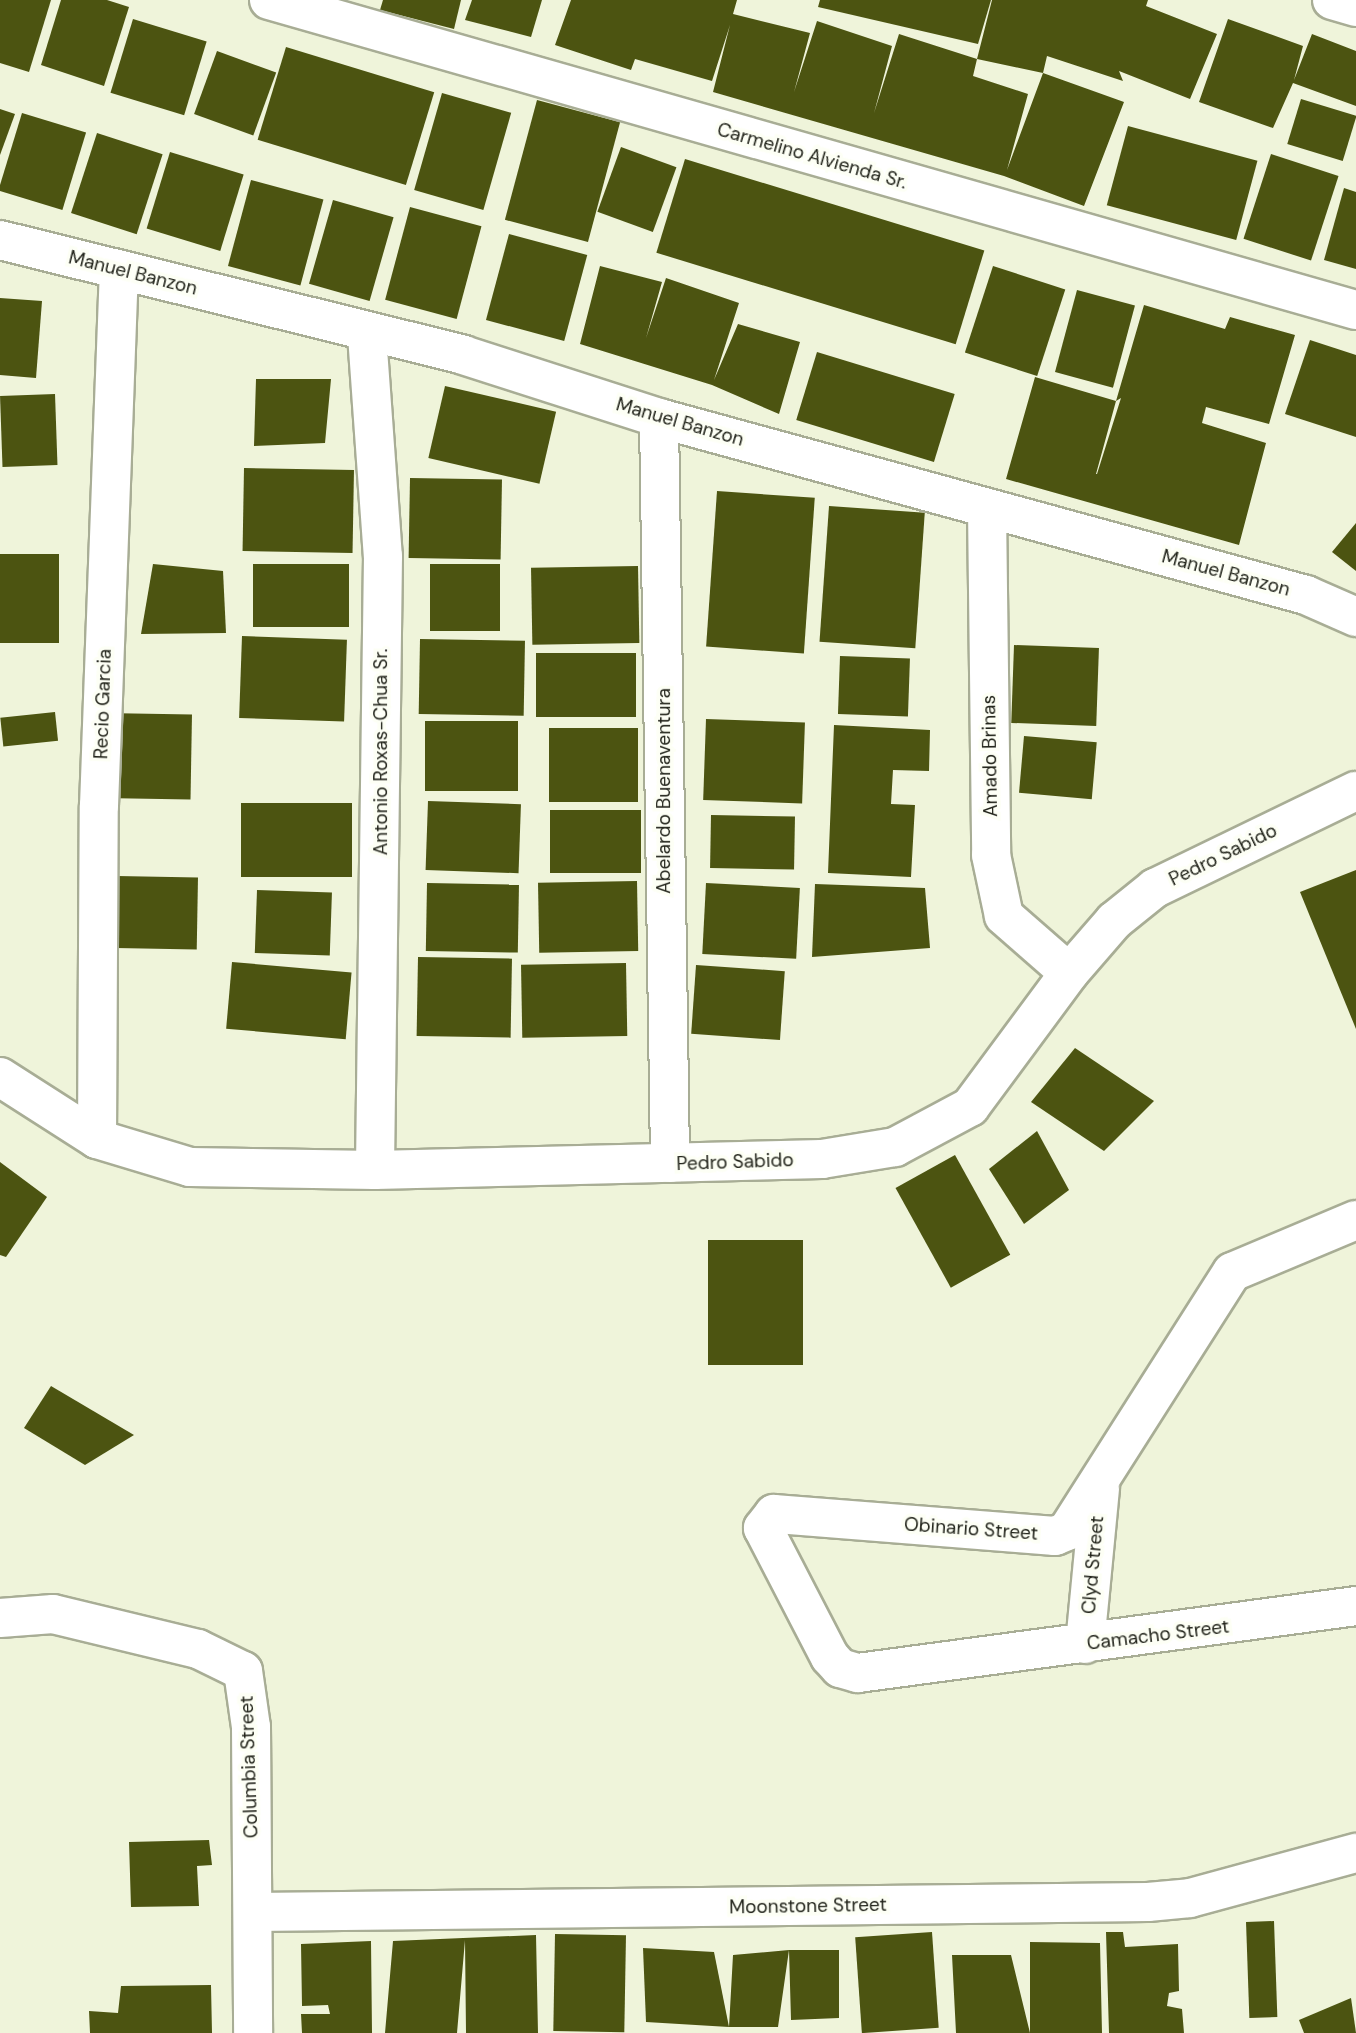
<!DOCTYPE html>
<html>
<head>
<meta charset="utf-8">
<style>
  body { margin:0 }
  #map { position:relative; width:1356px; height:2033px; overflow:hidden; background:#eff4da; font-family:"DM Sans",sans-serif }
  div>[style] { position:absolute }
  .building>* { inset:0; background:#4c5411; transform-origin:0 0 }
  .roads { filter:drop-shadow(2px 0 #a8ad95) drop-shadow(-2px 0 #a8ad95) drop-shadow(0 2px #a8ad95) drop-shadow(0 -2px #a8ad95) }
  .minor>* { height:38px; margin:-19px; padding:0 19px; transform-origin:19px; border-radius:19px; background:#fff }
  span { translate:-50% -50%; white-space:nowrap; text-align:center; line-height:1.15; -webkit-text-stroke:7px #fdfff5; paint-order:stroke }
  .street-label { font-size:19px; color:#22241b }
</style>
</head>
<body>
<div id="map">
  <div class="building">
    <div style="clip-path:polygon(0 0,51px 0,29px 72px,0 63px)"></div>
    <div style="clip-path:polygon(61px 0,107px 0,129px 7px,104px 86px,41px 65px)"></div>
    <div style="clip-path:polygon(383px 0,461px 0,454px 29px,380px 10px)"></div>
    <div style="clip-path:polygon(472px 0,542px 0,531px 37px,465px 20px)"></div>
    <div style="clip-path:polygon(571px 0,737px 0,733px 14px,810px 33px,794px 92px,817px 21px,892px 46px,874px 113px,899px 34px,977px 59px,992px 0,1148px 0,1146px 6px,1217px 34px,1190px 99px,1119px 71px,1123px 81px,1047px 56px,1043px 73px,977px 59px,973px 76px,1028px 94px,1007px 170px,1043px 73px,1124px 102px,1084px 206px,1004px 176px,713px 92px,730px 25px,712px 81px,635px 59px,631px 70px,555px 45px)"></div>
    <div style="clip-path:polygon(820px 0,991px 0,978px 44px,818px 7px)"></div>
    <div style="left:133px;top:19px;width:77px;height:77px;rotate:17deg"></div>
    <div style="clip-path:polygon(1228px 19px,1303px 46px,1294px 80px,1312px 34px,1356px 51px,1356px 106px,1293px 83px,1273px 128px,1199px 102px)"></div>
    <div style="left:286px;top:47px;width:155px;height:97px;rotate:17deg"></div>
    <div style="left:217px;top:51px;width:63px;height:67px;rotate:20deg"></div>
    <div style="left:442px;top:93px;width:72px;height:101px;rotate:16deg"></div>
    <div style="left:1301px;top:99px;width:58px;height:47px;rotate:17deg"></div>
    <div style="left:537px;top:100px;width:86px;height:124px;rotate:15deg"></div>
    <div style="clip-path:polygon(0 109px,15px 114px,0 155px)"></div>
    <div style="left:22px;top:113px;width:67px;height:81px;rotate:17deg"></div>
    <div style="left:1128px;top:126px;width:134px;height:82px;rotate:15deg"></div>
    <div style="left:97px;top:133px;width:69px;height:84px;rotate:18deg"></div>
    <div style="left:621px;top:147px;width:59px;height:69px;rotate:20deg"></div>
    <div style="left:170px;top:152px;width:77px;height:80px;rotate:17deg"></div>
    <div style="left:1271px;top:154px;width:71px;height:89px;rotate:18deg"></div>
    <div style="left:685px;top:159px;width:313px;height:98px;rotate:17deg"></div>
    <div style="left:251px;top:180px;width:75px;height:89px;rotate:15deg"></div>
    <div style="clip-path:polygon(1344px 188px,1356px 192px,1356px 269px,1324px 260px)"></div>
    <div style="left:333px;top:200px;width:63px;height:87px;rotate:16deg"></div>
    <div style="left:410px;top:207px;width:74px;height:96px;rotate:15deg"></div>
    <div style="left:509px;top:234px;width:81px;height:89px;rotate:15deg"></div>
    <div style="clip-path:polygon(600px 266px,662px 282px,646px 338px,666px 278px,739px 303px,714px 380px,738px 324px,800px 342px,779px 414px,712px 385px,580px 344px)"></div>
    <div style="left:993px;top:266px;width:76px;height:91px;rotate:18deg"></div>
    <div style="left:1077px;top:290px;width:60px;height:85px;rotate:15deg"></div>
    <div style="clip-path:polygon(0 298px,42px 301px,36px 378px,0 375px)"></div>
    <div style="clip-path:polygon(evenodd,1144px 305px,1225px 329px,1230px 317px,1295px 335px,1269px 424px,1206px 407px,1202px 423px,1266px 443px,1239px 545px,1006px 479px,1035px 377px,1116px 401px,1144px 305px,1121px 398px,1097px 474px,1096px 474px,1116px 401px,1121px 398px)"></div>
    <div style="clip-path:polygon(1310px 340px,1356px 355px,1356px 437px,1285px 414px)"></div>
    <div style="left:817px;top:352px;width:144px;height:71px;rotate:17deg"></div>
    <div style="clip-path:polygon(256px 379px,331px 379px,325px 443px,254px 446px)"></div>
    <div style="left:445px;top:386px;width:114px;height:74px;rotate:13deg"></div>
    <div style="left:55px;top:394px;width:71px;height:55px;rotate:88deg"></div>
    <div style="left:244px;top:468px;width:110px;height:83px;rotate:1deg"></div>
    <div style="left:410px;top:478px;width:92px;height:80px;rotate:1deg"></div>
    <div style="left:717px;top:491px;width:98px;height:156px;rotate:4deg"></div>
    <div style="left:829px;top:506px;width:96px;height:136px;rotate:4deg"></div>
    <div style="clip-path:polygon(1356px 523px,1356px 571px,1332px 552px)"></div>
    <div style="left:0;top:554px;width:59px;height:89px"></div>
    <div style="clip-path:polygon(153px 564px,223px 571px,226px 633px,141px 634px)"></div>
    <div style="left:253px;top:564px;width:96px;height:63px"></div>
    <div style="left:430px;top:564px;width:70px;height:67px"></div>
    <div style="left:638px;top:566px;width:77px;height:107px;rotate:89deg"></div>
    <div style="left:242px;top:636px;width:105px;height:82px;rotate:2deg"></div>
    <div style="left:420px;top:639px;width:105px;height:75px;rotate:1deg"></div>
    <div style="left:1014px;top:645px;width:85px;height:78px;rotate:2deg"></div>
    <div style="left:536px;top:653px;width:100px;height:64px"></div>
    <div style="left:840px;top:656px;width:70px;height:58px;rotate:2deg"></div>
    <div style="left:55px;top:712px;width:29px;height:55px;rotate:84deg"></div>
    <div style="left:104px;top:713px;width:88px;height:85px;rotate:1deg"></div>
    <div style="left:706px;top:719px;width:99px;height:81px;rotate:2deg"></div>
    <div style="left:425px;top:721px;width:93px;height:70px"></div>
    <div style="clip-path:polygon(834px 725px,930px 730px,929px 771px,893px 770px,891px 804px,915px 805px,911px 877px,828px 873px)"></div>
    <div style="left:638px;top:728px;width:74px;height:89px;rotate:90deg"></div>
    <div style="left:1024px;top:736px;width:73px;height:57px;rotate:5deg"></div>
    <div style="left:428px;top:801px;width:93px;height:69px;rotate:2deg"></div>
    <div style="left:241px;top:803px;width:111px;height:74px"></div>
    <div style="left:550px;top:810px;width:91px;height:63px"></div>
    <div style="left:711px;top:815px;width:84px;height:53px;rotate:1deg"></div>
    <div style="clip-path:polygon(1356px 870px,1356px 1029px,1300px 892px)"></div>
    <div style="left:117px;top:876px;width:81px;height:72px;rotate:1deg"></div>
    <div style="left:637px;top:881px;width:70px;height:99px;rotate:89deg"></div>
    <div style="left:427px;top:883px;width:92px;height:68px;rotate:1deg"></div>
    <div style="left:706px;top:883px;width:94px;height:71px;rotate:3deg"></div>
    <div style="clip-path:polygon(815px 884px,925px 888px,930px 948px,812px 957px)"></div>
    <div style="left:257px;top:890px;width:75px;height:63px;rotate:2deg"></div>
    <div style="left:418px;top:957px;width:94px;height:79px;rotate:1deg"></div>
    <div style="left:232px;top:962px;width:120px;height:67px;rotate:5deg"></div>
    <div style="left:626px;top:963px;width:73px;height:105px;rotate:89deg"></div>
    <div style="left:696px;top:965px;width:89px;height:69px;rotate:4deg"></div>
    <div style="clip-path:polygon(1075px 1048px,1154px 1101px,1104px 1151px,1031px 1102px)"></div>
    <div style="clip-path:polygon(1037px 1131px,1069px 1190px,1024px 1224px,989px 1169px)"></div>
    <div style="left:955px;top:1155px;width:114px;height:68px;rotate:61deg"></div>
    <div style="clip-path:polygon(0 1162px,47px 1197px,6px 1257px,0 1255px)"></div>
    <div style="left:708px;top:1240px;width:95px;height:125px"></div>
    <div style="clip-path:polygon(51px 1386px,134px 1435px,85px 1465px,24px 1428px)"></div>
    <div style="clip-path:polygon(209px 1840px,212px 1865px,197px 1866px,199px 1906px,131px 1907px,129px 1842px)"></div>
    <div style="left:1274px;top:1921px;width:96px;height:28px;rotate:88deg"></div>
    <div style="left:932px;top:1932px;width:96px;height:77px;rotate:86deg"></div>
    <div style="clip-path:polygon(1106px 1932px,1123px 1932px,1125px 1947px,1178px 1944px,1179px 1991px,1169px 1993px,1167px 2006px,1182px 2009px,1184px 2033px,1109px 2033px)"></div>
    <div style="left:555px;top:1934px;width:71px;height:97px;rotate:1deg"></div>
    <div style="clip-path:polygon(536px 1935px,538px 2033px,466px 2033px,465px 1940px,457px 2033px,385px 2033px,393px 1941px)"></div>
    <div style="clip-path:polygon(371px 1941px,372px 2033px,302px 2033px,301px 2014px,330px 2014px,328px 2005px,302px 2006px,301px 1944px)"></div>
    <div style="clip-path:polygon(1030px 1942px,1100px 1943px,1102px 2033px,956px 2033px,952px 1955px,1011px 1955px,1030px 2033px)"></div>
    <div style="clip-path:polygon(643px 1948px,714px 1952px,729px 2027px,646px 2022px)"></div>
    <div style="clip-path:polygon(789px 1950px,778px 2027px,729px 2027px,733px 1955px,789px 1950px,839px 1950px,839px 2018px,791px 2020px)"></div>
    <div style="clip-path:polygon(211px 1985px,212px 2033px,90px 2033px,89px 2011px,118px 2013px,121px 1986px)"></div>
    <div style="clip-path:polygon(1351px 1998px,1356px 2033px,1304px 2033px,1299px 2020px)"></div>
  </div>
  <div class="roads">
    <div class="minor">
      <div style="left:269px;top:0;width:1130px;rotate:15.92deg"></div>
      <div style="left:1332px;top:0;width:25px;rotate:16deg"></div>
      <div style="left:0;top:240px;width:477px;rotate:13.9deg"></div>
      <div style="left:463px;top:355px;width:206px;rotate:17.8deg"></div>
      <div style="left:659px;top:418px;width:671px;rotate:15.3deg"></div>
      <div style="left:1306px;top:595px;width:55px;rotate:23.7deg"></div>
      <div style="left:367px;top:335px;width:222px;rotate:85.9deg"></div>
      <div style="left:383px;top:556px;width:614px;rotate:90.75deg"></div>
      <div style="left:659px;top:418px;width:745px;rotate:89.15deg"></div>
      <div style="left:987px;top:508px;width:347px;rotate:89.3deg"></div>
      <div style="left:991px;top:855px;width:62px;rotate:78deg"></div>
      <div style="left:1004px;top:916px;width:86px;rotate:41.2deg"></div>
      <div style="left:0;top:1077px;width:115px;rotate:32.6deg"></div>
      <div style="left:97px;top:1139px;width:97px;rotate:16.8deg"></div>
      <div style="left:190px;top:1167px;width:185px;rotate:0.9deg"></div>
      <div style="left:375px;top:1170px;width:447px;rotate:-1.4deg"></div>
      <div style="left:822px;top:1159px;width:74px;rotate:-9.3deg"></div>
      <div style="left:895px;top:1147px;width:85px;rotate:-28.1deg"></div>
      <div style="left:970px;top:1107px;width:167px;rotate:-53.5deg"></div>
      <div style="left:1069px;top:973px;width:69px;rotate:-49.1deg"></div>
      <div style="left:1114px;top:921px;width:53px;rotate:-38.8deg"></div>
      <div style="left:1155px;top:888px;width:223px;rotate:-25.8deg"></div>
      <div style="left:97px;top:1139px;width:333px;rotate:-89.7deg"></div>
      <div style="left:99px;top:806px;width:537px;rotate:-87.87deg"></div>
      <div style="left:1356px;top:1220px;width:134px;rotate:157.2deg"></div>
      <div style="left:1232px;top:1272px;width:307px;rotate:122.5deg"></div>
      <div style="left:1067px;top:1531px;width:13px;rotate:157deg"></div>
      <div style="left:1055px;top:1536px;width:282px;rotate:-175.5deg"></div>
      <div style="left:774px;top:1514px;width:18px;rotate:128deg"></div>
      <div style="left:763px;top:1528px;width:145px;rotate:62.6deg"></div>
      <div style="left:830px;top:1657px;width:15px;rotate:48deg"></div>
      <div style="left:840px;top:1668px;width:19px;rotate:16deg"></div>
      <div style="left:858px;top:1673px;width:502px;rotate:-7.66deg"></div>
      <div style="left:0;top:1618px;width:53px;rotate:-4.3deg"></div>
      <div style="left:53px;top:1614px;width:149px;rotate:13.6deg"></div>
      <div style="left:198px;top:1649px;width:50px;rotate:26.1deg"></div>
      <div style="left:243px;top:1671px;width:57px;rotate:81.9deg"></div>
      <div style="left:251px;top:1727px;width:306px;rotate:89.6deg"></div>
      <div style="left:1085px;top:1644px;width:157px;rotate:-84.5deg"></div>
      <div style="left:254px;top:1912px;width:894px;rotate:-0.64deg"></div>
      <div style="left:1148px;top:1902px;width:42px;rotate:-5.4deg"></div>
      <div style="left:1190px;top:1898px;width:172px;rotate:-15.2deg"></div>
    </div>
  </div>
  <div class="street-label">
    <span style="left:812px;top:156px;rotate:16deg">Carmelino Alvienda Sr.</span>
    <span style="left:133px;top:273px;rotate:14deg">Manuel Banzon</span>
    <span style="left:680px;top:422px;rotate:16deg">Manuel Banzon</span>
    <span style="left:1226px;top:573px;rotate:15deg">Manuel Banzon</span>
    <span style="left:103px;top:704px;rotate:-88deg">Recio Garcia</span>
    <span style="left:381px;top:752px;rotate:-90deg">Antonio Roxas-Chua Sr.</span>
    <span style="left:990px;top:756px;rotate:-91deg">Amado Brinas</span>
    <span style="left:664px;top:791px;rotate:-90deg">Abelardo Buenaventura</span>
    <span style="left:1223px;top:855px;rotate:-26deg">Pedro Sabido</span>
    <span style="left:735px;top:1162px;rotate:-2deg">Pedro Sabido</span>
    <span style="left:971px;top:1529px;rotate:4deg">Obinario Street</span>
    <span style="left:1093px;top:1565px;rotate:-85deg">Clyd Street</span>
    <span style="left:1158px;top:1635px;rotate:-7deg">Camacho Street</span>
    <span style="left:249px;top:1767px;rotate:-92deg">Columbia Street</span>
    <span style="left:808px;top:1906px;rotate:-1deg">Moonstone Street</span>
  </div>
</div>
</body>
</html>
